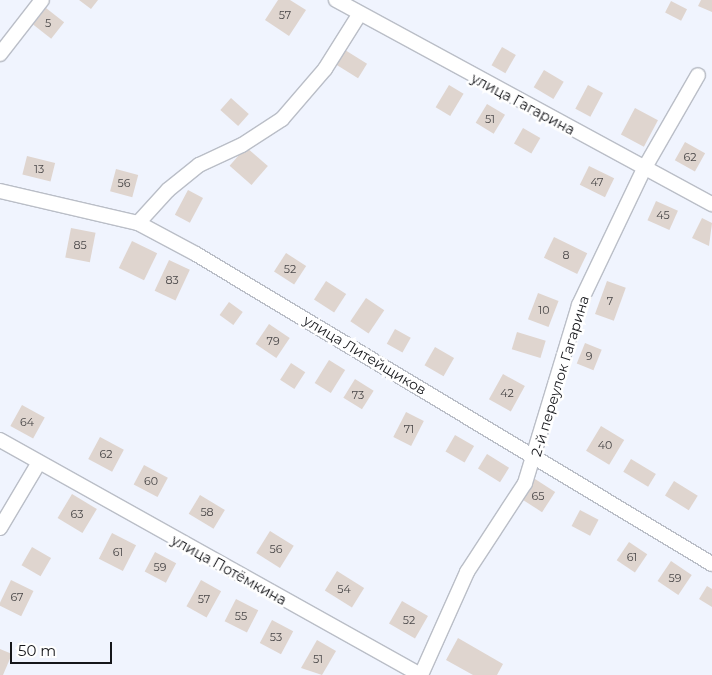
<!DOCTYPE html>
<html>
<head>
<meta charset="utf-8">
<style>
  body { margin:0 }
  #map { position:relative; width:712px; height:675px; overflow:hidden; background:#f0f4fe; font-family:Montserrat,sans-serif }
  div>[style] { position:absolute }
  .building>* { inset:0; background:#dfd5cf; transform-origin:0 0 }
  .roads { filter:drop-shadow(1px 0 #babec7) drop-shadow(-1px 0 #babec7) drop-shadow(0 1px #babec7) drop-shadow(0 -1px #babec7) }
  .minor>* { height:14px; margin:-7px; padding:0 7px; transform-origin:7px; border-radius:7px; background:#fff }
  span { translate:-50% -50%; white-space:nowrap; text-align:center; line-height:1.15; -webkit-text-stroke:5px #fff; paint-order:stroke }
  .number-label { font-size:11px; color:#484647 }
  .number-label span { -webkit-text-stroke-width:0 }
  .street-label { font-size:14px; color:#15161a }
  .scale { position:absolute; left:10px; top:642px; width:102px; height:22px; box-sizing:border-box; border:2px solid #15161a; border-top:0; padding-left:6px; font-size:15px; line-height:18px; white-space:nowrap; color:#15161a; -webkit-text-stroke:4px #fff; paint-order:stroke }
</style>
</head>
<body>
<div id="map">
  <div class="building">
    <div style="clip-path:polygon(79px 0,98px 0,91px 9px)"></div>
    <div style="clip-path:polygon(278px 0,290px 0,306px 10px,289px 36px,265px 20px)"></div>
    <div style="clip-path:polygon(701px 0,712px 0,712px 12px,698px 6px)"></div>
    <div style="left:671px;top:1px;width:18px;height:13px;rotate:27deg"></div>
    <div style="left:46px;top:8px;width:23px;height:21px;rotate:38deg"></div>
    <div style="left:502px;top:47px;width:16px;height:21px;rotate:30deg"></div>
    <div style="left:345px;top:50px;width:26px;height:17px;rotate:32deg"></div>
    <div style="left:544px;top:70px;width:23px;height:20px;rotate:31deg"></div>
    <div style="left:449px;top:85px;width:17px;height:26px;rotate:31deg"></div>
    <div style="left:588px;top:85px;width:17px;height:27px;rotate:28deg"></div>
    <div style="left:231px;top:98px;width:24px;height:16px;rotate:42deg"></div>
    <div style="left:487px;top:104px;width:21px;height:22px;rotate:31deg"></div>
    <div style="left:635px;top:108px;width:26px;height:30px;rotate:28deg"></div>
    <div style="left:523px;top:128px;width:20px;height:18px;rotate:30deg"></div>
    <div style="left:685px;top:142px;width:23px;height:21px;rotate:29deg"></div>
    <div style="left:246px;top:147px;width:29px;height:25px;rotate:41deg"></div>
    <div style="left:27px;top:156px;width:29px;height:19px;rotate:14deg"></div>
    <div style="left:589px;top:166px;width:28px;height:21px;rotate:26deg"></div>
    <div style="left:116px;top:169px;width:23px;height:23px;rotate:15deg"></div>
    <div style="left:188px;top:190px;width:17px;height:28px;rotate:28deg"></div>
    <div style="left:656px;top:201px;width:24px;height:21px;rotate:24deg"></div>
    <div style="clip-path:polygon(702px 218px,712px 223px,709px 246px,692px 238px)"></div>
    <div style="left:71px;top:228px;width:25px;height:30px;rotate:11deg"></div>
    <div style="left:554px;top:237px;width:37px;height:23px;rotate:26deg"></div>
    <div style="left:132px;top:241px;width:28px;height:30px;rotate:26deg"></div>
    <div style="left:286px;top:253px;width:24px;height:22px;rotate:33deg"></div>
    <div style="left:169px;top:260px;width:23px;height:34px;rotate:25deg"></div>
    <div style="left:326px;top:281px;width:24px;height:22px;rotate:33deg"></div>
    <div style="left:607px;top:281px;width:20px;height:35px;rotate:20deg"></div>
    <div style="left:538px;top:293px;width:22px;height:28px;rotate:21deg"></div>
    <div style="left:366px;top:298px;width:22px;height:28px;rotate:34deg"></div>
    <div style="left:229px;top:302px;width:17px;height:16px;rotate:36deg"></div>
    <div style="left:269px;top:324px;width:25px;height:24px;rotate:34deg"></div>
    <div style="left:395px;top:329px;width:18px;height:17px;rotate:29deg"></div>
    <div style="left:517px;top:332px;width:30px;height:18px;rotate:17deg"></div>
    <div style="left:585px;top:343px;width:18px;height:22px;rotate:22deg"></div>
    <div style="left:435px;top:347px;width:22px;height:21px;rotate:30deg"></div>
    <div style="left:329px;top:360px;width:19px;height:27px;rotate:32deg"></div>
    <div style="left:291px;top:363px;width:17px;height:20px;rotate:33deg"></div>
    <div style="left:503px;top:374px;width:25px;height:29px;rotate:29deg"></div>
    <div style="left:355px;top:379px;width:22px;height:22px;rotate:32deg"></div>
    <div style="left:22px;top:405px;width:26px;height:24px;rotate:29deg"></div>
    <div style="left:406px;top:412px;width:20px;height:28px;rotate:27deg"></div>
    <div style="left:601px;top:426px;width:27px;height:29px;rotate:31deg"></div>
    <div style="left:455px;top:435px;width:22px;height:19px;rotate:30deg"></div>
    <div style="left:100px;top:437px;width:27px;height:25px;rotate:28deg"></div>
    <div style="left:487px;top:454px;width:26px;height:17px;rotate:32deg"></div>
    <div style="left:631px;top:459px;width:29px;height:15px;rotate:31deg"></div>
    <div style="left:144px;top:465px;width:27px;height:22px;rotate:28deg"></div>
    <div style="left:535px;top:479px;width:24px;height:24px;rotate:33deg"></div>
    <div style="left:674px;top:481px;width:28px;height:17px;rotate:32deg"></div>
    <div style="left:72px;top:494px;width:29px;height:28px;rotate:31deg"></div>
    <div style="left:200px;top:495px;width:29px;height:22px;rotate:31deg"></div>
    <div style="left:580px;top:510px;width:21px;height:18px;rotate:28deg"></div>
    <div style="left:270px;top:531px;width:28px;height:26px;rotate:32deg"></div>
    <div style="left:112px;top:533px;width:27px;height:29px;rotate:27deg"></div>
    <div style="left:629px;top:542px;width:22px;height:22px;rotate:34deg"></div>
    <div style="left:32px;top:547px;width:22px;height:21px;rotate:30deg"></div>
    <div style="left:155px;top:552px;width:24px;height:22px;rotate:28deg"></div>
    <div style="left:671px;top:561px;width:25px;height:24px;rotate:34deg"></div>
    <div style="left:337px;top:571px;width:32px;height:23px;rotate:32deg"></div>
    <div style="left:11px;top:580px;width:25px;height:28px;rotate:26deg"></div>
    <div style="left:201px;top:580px;width:23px;height:30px;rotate:29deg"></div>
    <div style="clip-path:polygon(707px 586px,712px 589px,712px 607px,699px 599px)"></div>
    <div style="left:236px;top:599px;width:25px;height:25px;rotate:27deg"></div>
    <div style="left:402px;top:601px;width:30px;height:26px;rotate:30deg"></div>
    <div style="left:272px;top:620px;width:24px;height:26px;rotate:28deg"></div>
    <div style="clip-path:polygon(458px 638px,503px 664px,497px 675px,473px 675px,446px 660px)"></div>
    <div style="clip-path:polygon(317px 640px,336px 651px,322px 675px,301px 668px)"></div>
    <div style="clip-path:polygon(0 649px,12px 654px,3px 675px,0 675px)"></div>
  </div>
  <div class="roads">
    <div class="minor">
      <div style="left:336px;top:0;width:428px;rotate:28.5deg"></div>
      <div style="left:0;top:54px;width:68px;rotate:-52.1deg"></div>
      <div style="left:0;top:191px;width:142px;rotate:13.1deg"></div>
      <div style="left:138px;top:223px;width:66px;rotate:28.1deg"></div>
      <div style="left:196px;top:254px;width:602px;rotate:31deg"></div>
      <div style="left:138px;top:223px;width:45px;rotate:-47.7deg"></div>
      <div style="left:168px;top:190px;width:40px;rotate:-39deg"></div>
      <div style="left:199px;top:165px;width:47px;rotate:-24.9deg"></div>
      <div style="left:242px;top:145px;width:48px;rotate:-33deg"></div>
      <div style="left:282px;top:119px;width:66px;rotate:-49.3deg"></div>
      <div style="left:325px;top:69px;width:64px;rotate:-57.8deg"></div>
      <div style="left:0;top:440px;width:482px;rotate:29.2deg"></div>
      <div style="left:0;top:528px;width:74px;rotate:-59.3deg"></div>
      <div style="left:421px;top:675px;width:113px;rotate:-65.9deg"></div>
      <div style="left:467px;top:572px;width:106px;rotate:-56.9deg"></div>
      <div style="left:525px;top:483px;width:186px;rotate:-73.1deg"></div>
      <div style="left:579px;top:305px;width:151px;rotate:-64.5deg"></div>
      <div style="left:644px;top:169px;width:108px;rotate:-60.1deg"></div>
    </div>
  </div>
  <div class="number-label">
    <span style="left:285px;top:15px">57</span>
    <span style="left:48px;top:23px">5</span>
    <span style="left:490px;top:119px">51</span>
    <span style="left:690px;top:157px">62</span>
    <span style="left:39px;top:169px">13</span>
    <span style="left:597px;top:182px">47</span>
    <span style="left:124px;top:183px">56</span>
    <span style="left:663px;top:215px">45</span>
    <span style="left:80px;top:245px">85</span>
    <span style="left:566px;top:255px">8</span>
    <span style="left:290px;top:269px">52</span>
    <span style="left:172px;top:280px">83</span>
    <span style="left:610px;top:301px">7</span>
    <span style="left:544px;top:310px">10</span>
    <span style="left:273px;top:341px">79</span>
    <span style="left:589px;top:356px">9</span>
    <span style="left:507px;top:393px">42</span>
    <span style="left:358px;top:395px">73</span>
    <span style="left:27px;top:422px">64</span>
    <span style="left:409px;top:429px">71</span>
    <span style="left:605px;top:445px">40</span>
    <span style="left:106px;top:454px">62</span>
    <span style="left:151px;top:481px">60</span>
    <span style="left:538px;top:496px">65</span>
    <span style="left:207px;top:512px">58</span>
    <span style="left:77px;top:514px">63</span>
    <span style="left:276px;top:549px">56</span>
    <span style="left:118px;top:552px">61</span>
    <span style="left:632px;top:557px">61</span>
    <span style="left:160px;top:567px">59</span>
    <span style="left:675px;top:578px">59</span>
    <span style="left:344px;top:589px">54</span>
    <span style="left:17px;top:597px">67</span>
    <span style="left:204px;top:599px">57</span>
    <span style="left:241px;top:616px">55</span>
    <span style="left:409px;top:620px">52</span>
    <span style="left:276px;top:637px">53</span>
    <span style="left:318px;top:659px">51</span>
  </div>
  <div class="street-label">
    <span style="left:523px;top:104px;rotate:28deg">улица Гагарина</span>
    <span style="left:365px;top:355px;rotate:31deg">улица Литейщиков</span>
    <span style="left:560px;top:376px;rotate:-73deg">2-й переулок Гагарина</span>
    <span style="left:229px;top:570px;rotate:29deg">улица Потёмкина</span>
  </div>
  <div class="scale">50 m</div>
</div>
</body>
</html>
